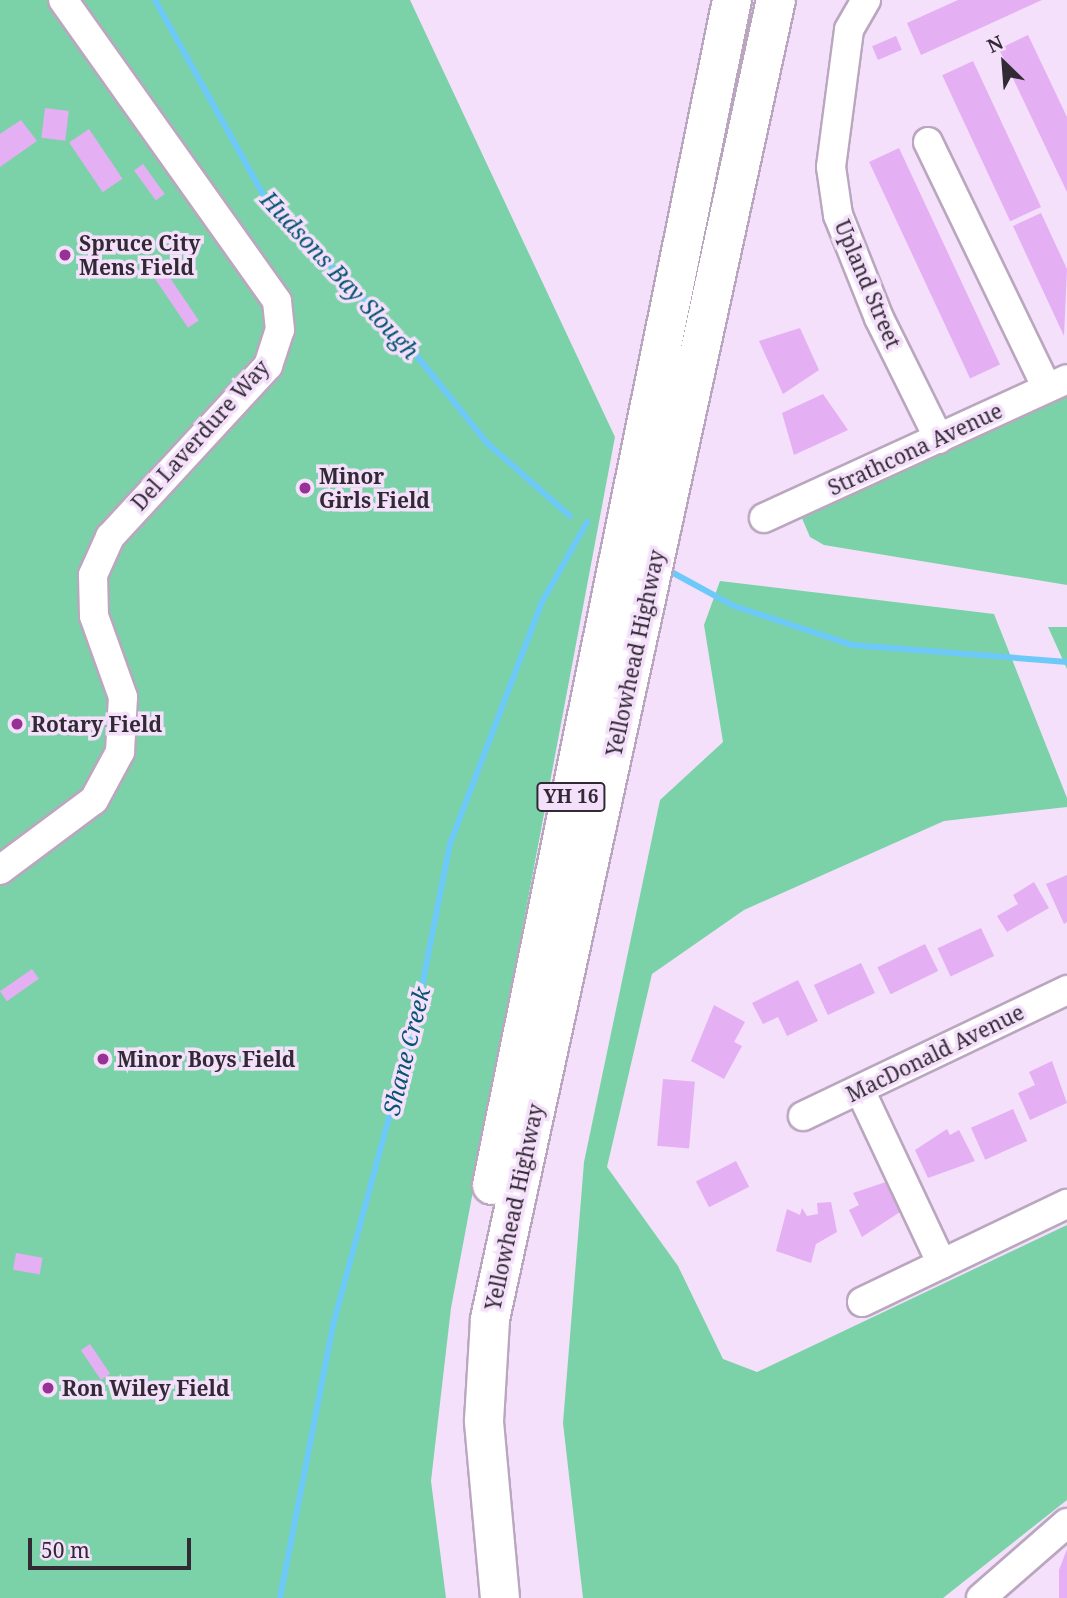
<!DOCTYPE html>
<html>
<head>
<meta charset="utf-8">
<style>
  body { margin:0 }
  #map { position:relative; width:1067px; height:1598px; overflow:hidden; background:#f4e0fa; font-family:"Noto Serif",serif }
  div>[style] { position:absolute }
  .green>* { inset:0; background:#7bd2a8 }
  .stream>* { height:6px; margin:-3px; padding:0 3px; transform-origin:3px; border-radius:3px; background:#6dc9f7 }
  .building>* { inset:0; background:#e4aff3; transform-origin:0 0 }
  .roads { filter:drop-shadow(2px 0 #baa7bf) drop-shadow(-2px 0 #baa7bf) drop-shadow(0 2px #baa7bf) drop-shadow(0 -2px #baa7bf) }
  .minor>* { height:28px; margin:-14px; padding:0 14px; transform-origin:14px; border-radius:14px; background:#fff }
  .highway>* { height:38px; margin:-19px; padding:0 19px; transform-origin:19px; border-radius:19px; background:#fff }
  .dots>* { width:19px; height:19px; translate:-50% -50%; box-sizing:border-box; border:4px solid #f4e0fa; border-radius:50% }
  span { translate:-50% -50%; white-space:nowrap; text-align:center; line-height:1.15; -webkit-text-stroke:7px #f4e0fa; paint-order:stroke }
  .shield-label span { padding:2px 5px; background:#f4e0fa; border:2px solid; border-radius:5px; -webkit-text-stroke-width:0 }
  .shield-label { font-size:19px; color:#312933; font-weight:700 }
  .poi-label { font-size:21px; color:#312933; font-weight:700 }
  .left { translate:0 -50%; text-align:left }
  .street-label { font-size:21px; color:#312933 }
  .water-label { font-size:23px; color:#055472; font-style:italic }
  .north { position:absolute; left:969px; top:28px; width:70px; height:70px; -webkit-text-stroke:5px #f4e0fa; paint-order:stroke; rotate:335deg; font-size:19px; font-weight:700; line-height:28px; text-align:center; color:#312933 }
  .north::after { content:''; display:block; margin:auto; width:24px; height:32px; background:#312933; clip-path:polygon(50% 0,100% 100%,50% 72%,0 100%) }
  .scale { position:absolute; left:28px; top:1538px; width:163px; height:32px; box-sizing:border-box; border:4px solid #312933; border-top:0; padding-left:9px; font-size:21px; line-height:24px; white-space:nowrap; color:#312933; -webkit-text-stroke:5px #f4e0fa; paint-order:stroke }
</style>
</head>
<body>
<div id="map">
  <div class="green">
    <div style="clip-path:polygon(0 0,410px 0,615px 437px,451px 1308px,431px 1481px,446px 1598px,0 1598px)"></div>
    <div style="clip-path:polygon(1067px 380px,1067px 585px,824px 545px,810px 537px,798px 509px)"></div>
    <div style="clip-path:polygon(720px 581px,994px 614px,1067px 798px,1067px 807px,944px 821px,744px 910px,652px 974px,607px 1167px,678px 1266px,723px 1359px,757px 1372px,1067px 1225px,1067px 1500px,943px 1598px,583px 1598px,563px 1423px,584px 1162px,660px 800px,723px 742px,704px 625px)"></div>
    <div style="clip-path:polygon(1048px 627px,1067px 627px,1067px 669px)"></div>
  </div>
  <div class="stream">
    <div style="left:155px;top:0;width:232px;rotate:60.9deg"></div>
    <div style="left:268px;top:203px;width:193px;rotate:45.2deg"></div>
    <div style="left:404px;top:340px;width:134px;rotate:51.1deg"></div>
    <div style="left:488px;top:444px;width:109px;rotate:41.3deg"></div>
    <div style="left:666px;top:569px;width:77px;rotate:28.6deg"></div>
    <div style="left:734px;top:606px;width:124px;rotate:18.3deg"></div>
    <div style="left:852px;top:645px;width:216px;rotate:4.5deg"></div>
    <div style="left:280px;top:1598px;width:278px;rotate:-79deg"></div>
    <div style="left:333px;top:1325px;width:314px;rotate:-74.9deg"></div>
    <div style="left:415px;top:1022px;width:181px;rotate:-78.9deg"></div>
    <div style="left:450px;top:844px;width:259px;rotate:-69.2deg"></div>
    <div style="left:542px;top:602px;width:92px;rotate:-60.6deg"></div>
  </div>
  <div class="building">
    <div style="clip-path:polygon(958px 0,1042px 0,921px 55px,907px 23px)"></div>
    <div style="clip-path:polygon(1028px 35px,1067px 117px,1067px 192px,999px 49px)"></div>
    <div style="left:896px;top:36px;width:15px;height:26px;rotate:67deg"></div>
    <div style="left:973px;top:61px;width:161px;height:34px;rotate:65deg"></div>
    <div style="left:45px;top:108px;width:24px;height:30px;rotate:7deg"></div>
    <div style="clip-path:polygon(21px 120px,37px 141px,0 167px,0 134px)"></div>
    <div style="left:89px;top:129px;width:60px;height:24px;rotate:56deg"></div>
    <div style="left:899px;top:148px;width:239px;height:33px;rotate:65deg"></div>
    <div style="left:143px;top:164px;width:37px;height:11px;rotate:54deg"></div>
    <div style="clip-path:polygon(1041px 213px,1067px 269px,1064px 336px,1013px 226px)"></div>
    <div style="left:158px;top:260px;width:73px;height:13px;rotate:56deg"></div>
    <div style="clip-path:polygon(800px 328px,819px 370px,783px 394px,759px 341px)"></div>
    <div style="clip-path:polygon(823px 394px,848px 430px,794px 455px,782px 413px)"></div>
    <div style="clip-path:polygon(1067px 875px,1067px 922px,1064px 924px,1046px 884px)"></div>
    <div style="clip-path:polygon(1034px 882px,1049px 908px,1007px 932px,997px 916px,1018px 904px,1013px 895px)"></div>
    <div style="left:981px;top:928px;width:31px;height:48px;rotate:65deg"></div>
    <div style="left:925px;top:944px;width:30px;height:53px;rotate:64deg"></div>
    <div style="left:861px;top:963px;width:33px;height:52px;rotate:65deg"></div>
    <div style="left:32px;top:969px;width:12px;height:39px;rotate:55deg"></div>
    <div style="clip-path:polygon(798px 980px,818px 1021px,787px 1036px,778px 1017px,763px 1024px,752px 1003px)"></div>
    <div style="clip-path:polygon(714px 1005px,745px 1022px,734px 1042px,742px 1046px,724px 1079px,691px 1061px)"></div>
    <div style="clip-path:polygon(1052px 1061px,1067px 1103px,1030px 1120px,1018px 1093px,1035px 1085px,1029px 1072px)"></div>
    <div style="left:663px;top:1079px;width:32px;height:67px;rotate:5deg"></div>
    <div style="left:1013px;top:1109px;width:35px;height:46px;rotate:66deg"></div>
    <div style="clip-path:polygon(947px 1129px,950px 1135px,959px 1130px,975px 1161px,928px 1178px,915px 1150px)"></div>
    <div style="left:736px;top:1161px;width:29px;height:45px;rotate:63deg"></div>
    <div style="clip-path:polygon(895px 1179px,909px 1206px,862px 1237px,849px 1210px,859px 1205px,853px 1193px)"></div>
    <div style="clip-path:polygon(831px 1202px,837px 1232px,816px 1244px,811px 1263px,776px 1251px,787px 1209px,800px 1215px,802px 1208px,807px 1216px,818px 1214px,817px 1203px)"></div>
    <div style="left:16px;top:1253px;width:27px;height:17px;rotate:10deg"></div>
    <div style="left:90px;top:1344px;width:36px;height:11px;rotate:56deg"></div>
    <div style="clip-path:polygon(1067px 1549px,1067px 1598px,1059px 1598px,1059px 1570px)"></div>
  </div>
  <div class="roads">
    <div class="minor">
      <div style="left:866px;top:0;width:34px;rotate:120deg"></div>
      <div style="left:849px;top:30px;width:138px;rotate:97.5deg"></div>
      <div style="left:831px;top:167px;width:49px;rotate:81.7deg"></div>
      <div style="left:838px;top:215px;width:111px;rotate:68.3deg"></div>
      <div style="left:879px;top:318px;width:135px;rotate:63.6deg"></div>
      <div style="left:928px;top:142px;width:273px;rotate:64.2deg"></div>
      <div style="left:764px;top:518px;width:333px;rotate:-24.6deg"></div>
      <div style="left:0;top:870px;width:117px;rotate:-36.7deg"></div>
      <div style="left:94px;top:800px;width:55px;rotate:-61.6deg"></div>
      <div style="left:120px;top:752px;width:55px;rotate:-86.9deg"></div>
      <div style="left:123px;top:697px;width:86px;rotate:-109.7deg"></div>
      <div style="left:94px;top:616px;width:41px;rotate:-91.4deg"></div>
      <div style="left:93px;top:575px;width:42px;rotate:-65.9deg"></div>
      <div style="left:110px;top:537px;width:233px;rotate:-47.3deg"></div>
      <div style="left:268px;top:366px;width:38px;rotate:-72deg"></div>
      <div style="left:280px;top:330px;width:29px;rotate:-96deg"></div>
      <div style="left:277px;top:301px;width:369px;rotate:-125.4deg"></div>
      <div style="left:860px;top:1090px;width:192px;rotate:64.8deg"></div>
      <div style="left:803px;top:1116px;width:293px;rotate:-25.5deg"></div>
      <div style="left:862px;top:1302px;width:227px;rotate:-25.6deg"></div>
      <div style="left:981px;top:1598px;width:114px;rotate:-41.1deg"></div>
    </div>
    <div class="highway">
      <div style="left:492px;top:1185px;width:1209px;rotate:-78.55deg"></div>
      <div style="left:500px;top:1598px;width:178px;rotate:-95.2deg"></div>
      <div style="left:484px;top:1421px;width:102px;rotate:-86.6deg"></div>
      <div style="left:490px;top:1319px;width:1350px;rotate:-77.77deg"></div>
    </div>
  </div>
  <div class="dots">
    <div style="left:65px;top:255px;background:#973195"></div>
    <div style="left:305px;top:488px;background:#973195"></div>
    <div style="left:17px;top:724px;background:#973195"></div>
    <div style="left:103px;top:1059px;background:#973195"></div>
    <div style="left:48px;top:1388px;background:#973195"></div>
  </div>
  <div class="shield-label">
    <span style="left:571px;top:797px">YH 16</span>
  </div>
  <div class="poi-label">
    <span class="left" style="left:79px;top:255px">Spruce City<br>Mens Field</span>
    <span class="left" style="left:319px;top:488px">Minor<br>Girls Field</span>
    <span class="left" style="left:31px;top:724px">Rotary Field</span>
    <span class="left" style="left:117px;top:1059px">Minor Boys Field</span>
    <span class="left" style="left:62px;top:1388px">Ron Wiley Field</span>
  </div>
  <div class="street-label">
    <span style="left:868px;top:284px;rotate:67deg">Upland Street</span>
    <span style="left:200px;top:435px;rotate:-48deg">Del Laverdure Way</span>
    <span style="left:915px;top:449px;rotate:-25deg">Strathcona Avenue</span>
    <span style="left:635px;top:653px;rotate:-78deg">Yellowhead Highway</span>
    <span style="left:935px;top:1053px;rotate:-26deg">MacDonald Avenue</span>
    <span style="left:514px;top:1207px;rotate:-78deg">Yellowhead Highway</span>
  </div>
  <div class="water-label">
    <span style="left:340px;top:275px;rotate:47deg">Hudsons Bay Slough</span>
    <span style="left:406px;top:1051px;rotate:-76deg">Shane Creek</span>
  </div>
  <div class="north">N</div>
  <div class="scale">50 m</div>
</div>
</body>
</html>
